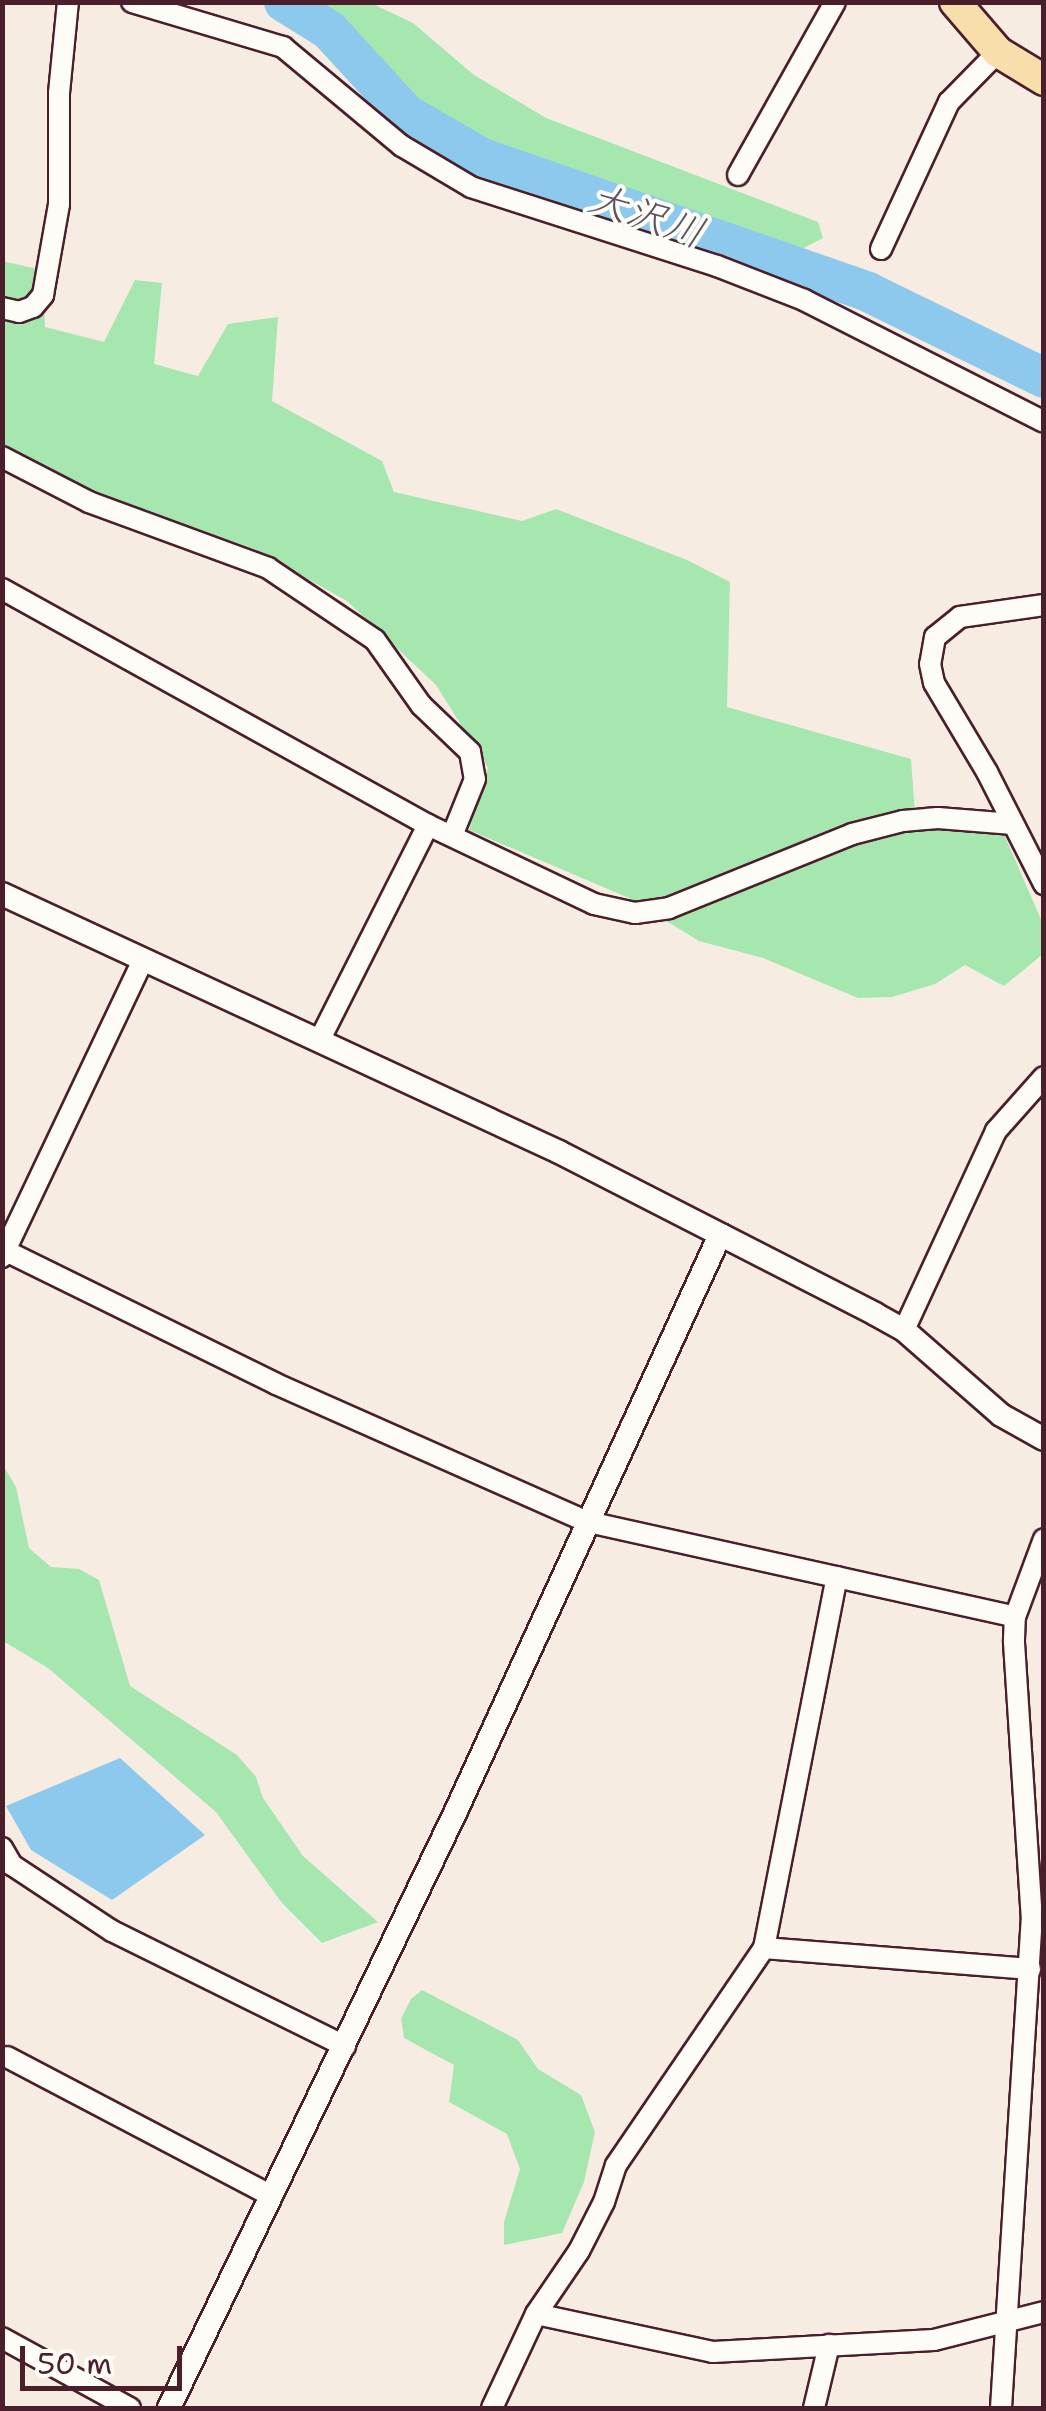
<!DOCTYPE html>
<html>
<head>
<meta charset="utf-8">
<style>
  body { margin:0 }
  #map { position:relative; width:1046px; height:2411px; overflow:hidden; background:#f6ece1; font-family:"Shantell Sans","Klee One",sans-serif }
  div>[style] { position:absolute }
  .green>* { inset:0; background:#a6e7b0 }
  .water>* { inset:0; background:#8dc9ed }
  .river>* { height:40px; margin:-20px; padding:0 20px; transform-origin:20px; border-radius:20px; background:#8dc9ed }
  .roads { filter:drop-shadow(2px 0 #4a1f2b) drop-shadow(-2px 0 #4a1f2b) drop-shadow(0 2px #4a1f2b) drop-shadow(0 -2px #4a1f2b) }
  .minor>* { height:20px; margin:-10px; padding:0 10px; transform-origin:10px; border-radius:10px; background:#fdfcf7 }
  .tertiary>* { height:22px; margin:-11px; padding:0 11px; transform-origin:11px; border-radius:11px; background:#fdfcf7 }
  .primary>* { height:30px; margin:-15px; padding:0 15px; transform-origin:15px; border-radius:15px; background:#f8deab }
  span { translate:-50% -50%; white-space:nowrap; text-align:center; line-height:1.15; -webkit-text-stroke:8px #fdfcf7; paint-order:stroke }
  .water-label { font-size:40px; color:#5e5265; font-style:italic }
  .frame { position:absolute; inset:0; border:5px solid #4a1f2b; pointer-events:none }
  .scale { position:absolute; left:20px; top:2346px; width:162px; height:45px; box-sizing:border-box; border:5px solid #4a1f2b; border-top:0; padding-left:12px; font-size:30px; line-height:35px; white-space:nowrap; color:#4a1f2b; -webkit-text-stroke:8px #fdfcf7; paint-order:stroke }
</style>
</head>
<body>
<div id="map">
  <div class="green">
    <div style="clip-path:polygon(307px 3px,371px 3px,413px 23px,474px 75px,546px 118px,818px 222px,823px 238px,802px 249px,509px 158px,423px 117px)"></div>
    <div style="clip-path:polygon(2px 261px,42px 270px,45px 327px,104px 342px,135px 280px,162px 283px,154px 364px,198px 376px,228px 324px,278px 317px,272px 401px,382px 461px,394px 492px,522px 521px,556px 509px,687px 560px,730px 582px,727px 707px,911px 759px,916px 827px,1003px 832px,1043px 924px,1043px 954px,1004px 986px,965px 965px,935px 984px,892px 997px,858px 998px,763px 958px,699px 941px,629px 898px,469px 830px,488px 768px,436px 685px,347px 601px,252px 548px,98px 494px,3px 445px)"></div>
    <div style="clip-path:polygon(3px 1465px,16px 1487px,29px 1548px,51px 1567px,79px 1569px,99px 1580px,130px 1686px,237px 1755px,256px 1777px,263px 1798px,303px 1856px,378px 1922px,322px 1943px,282px 1903px,216px 1812px,48px 1668px,3px 1641px)"></div>
    <div style="clip-path:polygon(422px 1990px,518px 2040px,538px 2069px,581px 2095px,595px 2132px,584px 2182px,562px 2233px,504px 2245px,504px 2222px,520px 2169px,507px 2134px,449px 2102px,454px 2065px,404px 2038px,401px 2019px,411px 1999px)"></div>
  </div>
  <div class="water">
    <div style="clip-path:polygon(120px 1758px,205px 1835px,112px 1900px,31px 1850px,6px 1806px)"></div>
  </div>
  <div class="river">
    <div style="left:284px;top:2px;width:53px;rotate:31.9deg"></div>
    <div style="left:329px;top:30px;width:114px;rotate:47.5deg"></div>
    <div style="left:406px;top:114px;width:88px;rotate:30.1deg"></div>
    <div style="left:482px;top:158px;width:409px;rotate:19.1deg"></div>
    <div style="left:868px;top:292px;width:196px;rotate:26deg"></div>
  </div>
  <div class="roads">
    <div class="minor">
      <div style="left:132px;top:2px;width:158px;rotate:16.6deg"></div>
      <div style="left:283px;top:47px;width:155px;rotate:39.8deg"></div>
      <div style="left:402px;top:146px;width:80px;rotate:30.7deg"></div>
      <div style="left:471px;top:187px;width:258px;rotate:17.8deg"></div>
      <div style="left:717px;top:266px;width:93px;rotate:21.3deg"></div>
      <div style="left:804px;top:300px;width:269px;rotate:26.9deg"></div>
      <div style="left:738px;top:175px;width:198px;rotate:-60.7deg"></div>
      <div style="left:881px;top:249px;width:162px;rotate:-65.2deg"></div>
      <div style="left:949px;top:102px;width:70px;rotate:-45.6deg"></div>
      <div style="left:2px;top:308px;width:17px;rotate:13deg"></div>
      <div style="left:19px;top:312px;width:15px;rotate:-20deg"></div>
      <div style="left:33px;top:307px;width:16px;rotate:-50deg"></div>
      <div style="left:43px;top:295px;width:92px;rotate:-80deg"></div>
      <div style="left:59px;top:204px;width:111px;rotate:-90deg"></div>
      <div style="left:59px;top:93px;width:91px;rotate:-84.4deg"></div>
      <div style="left:2px;top:457px;width:98px;rotate:27.3deg"></div>
      <div style="left:89px;top:502px;width:191px;rotate:20.2deg"></div>
      <div style="left:268px;top:568px;width:129px;rotate:33.9deg"></div>
      <div style="left:375px;top:640px;width:80px;rotate:54.7deg"></div>
      <div style="left:421px;top:705px;width:68px;rotate:43.8deg"></div>
      <div style="left:470px;top:752px;width:27px;rotate:80deg"></div>
      <div style="left:475px;top:779px;width:61px;rotate:112deg"></div>
      <div style="left:2px;top:589px;width:487px;rotate:29deg"></div>
      <div style="left:428px;top:825px;width:184px;rotate:25.4deg"></div>
      <div style="left:594px;top:904px;width:42px;rotate:12.4deg"></div>
      <div style="left:635px;top:913px;width:34px;rotate:-8deg"></div>
      <div style="left:669px;top:908px;width:197px;rotate:-22deg"></div>
      <div style="left:852px;top:834px;width:53px;rotate:-14.3deg"></div>
      <div style="left:903px;top:821px;width:35px;rotate:-5deg"></div>
      <div style="left:938px;top:818px;width:75px;rotate:4.6deg"></div>
      <div style="left:1044px;top:605px;width:85px;rotate:171.9deg"></div>
      <div style="left:960px;top:617px;width:32px;rotate:141deg"></div>
      <div style="left:935px;top:637px;width:27px;rotate:100deg"></div>
      <div style="left:930px;top:664px;width:19px;rotate:78deg"></div>
      <div style="left:934px;top:683px;width:104px;rotate:59.2deg"></div>
      <div style="left:987px;top:772px;width:126px;rotate:63deg"></div>
      <div style="left:319px;top:1041px;width:242px;rotate:-63.2deg"></div>
      <div style="left:2px;top:1249px;width:305px;rotate:26.2deg"></div>
      <div style="left:276px;top:1384px;width:341px;rotate:23.9deg"></div>
      <div style="left:588px;top:1522px;width:437px;rotate:12.5deg"></div>
      <div style="left:2px;top:1257px;width:329px;rotate:-64.6deg"></div>
      <div style="left:904px;top:1330px;width:219px;rotate:-65.2deg"></div>
      <div style="left:996px;top:1131px;width:72px;rotate:-48.4deg"></div>
      <div style="left:2px;top:1848px;width:20px;rotate:60deg"></div>
      <div style="left:12px;top:1865px;width:120px;rotate:33.4deg"></div>
      <div style="left:112px;top:1931px;width:260px;rotate:26.3deg"></div>
      <div style="left:764px;top:1948px;width:267px;rotate:4.5deg"></div>
      <div style="left:7px;top:2057px;width:299px;rotate:27.7deg"></div>
      <div style="left:536px;top:2314px;width:181px;rotate:12.1deg"></div>
      <div style="left:713px;top:2352px;width:221px;rotate:-3.1deg"></div>
      <div style="left:934px;top:2340px;width:114px;rotate:-14.3deg"></div>
      <div style="left:2px;top:2338px;width:146px;rotate:28.7deg"></div>
      <div style="left:492px;top:2408px;width:104px;rotate:-64.9deg"></div>
      <div style="left:536px;top:2314px;width:76px;rotate:-55.7deg"></div>
      <div style="left:579px;top:2251px;width:55px;rotate:-63deg"></div>
      <div style="left:604px;top:2202px;width:39px;rotate:-72deg"></div>
      <div style="left:616px;top:2165px;width:263px;rotate:-55.7deg"></div>
      <div style="left:764px;top:1948px;width:378px;rotate:-78.9deg"></div>
      <div style="left:814px;top:2408px;width:65px;rotate:-76.6deg"></div>
      <div style="left:1001px;top:2408px;width:488px;rotate:-86.4deg"></div>
      <div style="left:1032px;top:1921px;width:282px;rotate:-93.7deg"></div>
      <div style="left:1014px;top:1640px;width:23px;rotate:-88deg"></div>
      <div style="left:1015px;top:1617px;width:83px;rotate:-69.6deg"></div>
    </div>
    <div class="tertiary">
      <div style="left:2px;top:894px;width:614px;rotate:24.85deg"></div>
      <div style="left:559px;top:1152px;width:355px;rotate:27.1deg"></div>
      <div style="left:875px;top:1314px;width:33px;rotate:29deg"></div>
      <div style="left:904px;top:1330px;width:129px;rotate:41.2deg"></div>
      <div style="left:1001px;top:1415px;width:49px;rotate:29.2deg"></div>
      <div style="left:169px;top:2408px;width:662px;rotate:-64.32deg"></div>
      <div style="left:456px;top:1811px;width:634px;rotate:-65.38deg"></div>
    </div>
    <div class="primary">
      <div style="left:955px;top:2px;width:66px;rotate:49.3deg"></div>
      <div style="left:998px;top:52px;width:54px;rotate:31.3deg"></div>
    </div>
  </div>
  <div class="water-label">
    <span style="left:647px;top:215px;rotate:19deg">大沢川</span>
  </div>
  <div class="frame"></div>
  <div class="scale">50 m</div>
</div>
</body>
</html>
